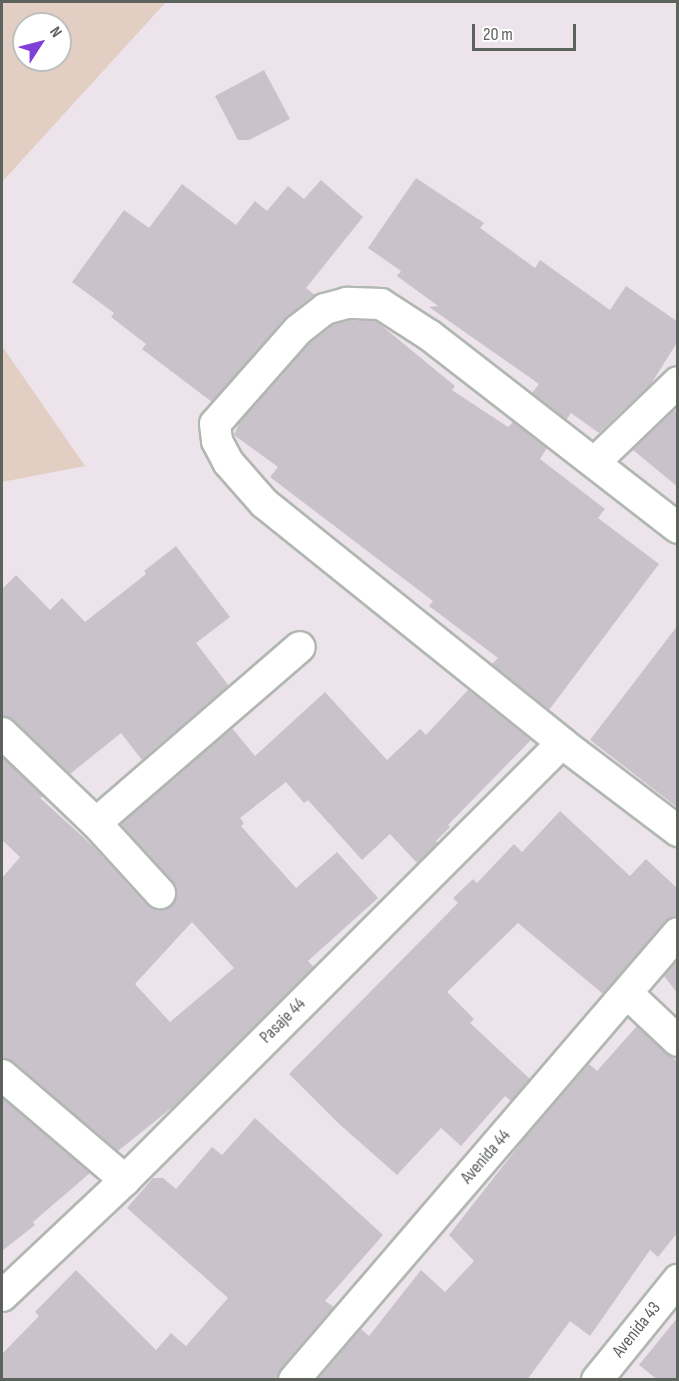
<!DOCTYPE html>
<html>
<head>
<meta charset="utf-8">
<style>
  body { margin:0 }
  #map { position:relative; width:679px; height:1381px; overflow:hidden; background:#ede4eb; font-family:"Sofia Sans Condensed",sans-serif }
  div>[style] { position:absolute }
  .green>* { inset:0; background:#e2cec2 }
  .building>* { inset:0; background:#cac2ca }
  .roads { filter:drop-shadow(2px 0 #b1b7b1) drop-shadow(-2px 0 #b1b7b1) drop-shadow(0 2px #b1b7b1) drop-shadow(0 -2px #b1b7b1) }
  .street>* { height:30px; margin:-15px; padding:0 15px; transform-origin:15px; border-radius:15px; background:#fff }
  span { translate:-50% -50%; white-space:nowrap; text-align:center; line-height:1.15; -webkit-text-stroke:6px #fff; paint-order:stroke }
  .street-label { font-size:18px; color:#5c625c }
  .frame { position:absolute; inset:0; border:3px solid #5c625c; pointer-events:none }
  .north { position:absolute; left:12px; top:12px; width:60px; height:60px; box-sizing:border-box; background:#fff; border:2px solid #bec0be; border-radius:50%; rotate:54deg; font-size:16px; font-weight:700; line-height:24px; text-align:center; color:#5c625c }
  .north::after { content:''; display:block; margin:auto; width:21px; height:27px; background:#813fd7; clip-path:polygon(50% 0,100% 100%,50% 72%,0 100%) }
  .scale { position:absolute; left:472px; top:24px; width:104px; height:27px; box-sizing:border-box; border:3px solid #5c625c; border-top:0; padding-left:8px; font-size:18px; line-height:21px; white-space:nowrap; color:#5c625c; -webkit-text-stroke:4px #fff; paint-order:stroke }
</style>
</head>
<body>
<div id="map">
  <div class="green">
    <div style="clip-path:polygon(evenodd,2px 2px,166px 2px,2px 182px,2px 2px,24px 24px,60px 24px,60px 60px,24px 60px,24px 24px)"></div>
    <div style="clip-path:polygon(2px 346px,85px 466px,2px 482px)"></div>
  </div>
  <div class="building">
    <div style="clip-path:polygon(264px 70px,290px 119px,249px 140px,238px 140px,215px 96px)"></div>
    <div style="clip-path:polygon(416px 178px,484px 223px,480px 228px,535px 268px,540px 260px,610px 310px,626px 286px,678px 322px,678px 341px,651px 384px,599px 433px,571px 413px,566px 420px,532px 393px,539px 384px,429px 307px,438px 306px,397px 276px,401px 271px,368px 248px)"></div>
    <div style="clip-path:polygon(321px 180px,363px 217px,306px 288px,315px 295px,285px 318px,212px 402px,142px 349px,146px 344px,111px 317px,114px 313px,72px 282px,124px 210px,149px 228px,182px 184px,236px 225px,255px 201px,267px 211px,288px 186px,304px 199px)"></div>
    <div style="clip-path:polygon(349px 320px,376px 321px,455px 386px,452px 390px,508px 427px,513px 422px,547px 448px,540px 459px,605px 509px,598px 518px,659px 564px,549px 710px,492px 664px,498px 658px,429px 606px,433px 601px,270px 477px,278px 467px,234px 435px,239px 423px,310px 343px,333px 325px)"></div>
    <div style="clip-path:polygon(674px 410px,678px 412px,678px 487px,633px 450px)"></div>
    <div style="clip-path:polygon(176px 546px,230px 617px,196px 643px,229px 686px,142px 760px,121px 733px,70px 774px,14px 721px,2px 716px,2px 589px,16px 575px,50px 610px,62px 598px,85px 622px,146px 574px,144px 571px)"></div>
    <div style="clip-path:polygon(678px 625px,678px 808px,590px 740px)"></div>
    <div style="clip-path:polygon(evenodd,468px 690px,531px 740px,448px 825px,450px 827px,436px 841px,438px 843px,417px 863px,390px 834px,362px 860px,308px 800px,304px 803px,286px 782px,240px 818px,244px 823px,241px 826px,296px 888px,337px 852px,378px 898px,308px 961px,314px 967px,174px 1106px,118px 1151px,13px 1062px,2px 1058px,2px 878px,20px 857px,2px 840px,2px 756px,43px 796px,40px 798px,92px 845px,147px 905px,154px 909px,163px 910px,172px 905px,177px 898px,177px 889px,121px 824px,232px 728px,255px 756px,325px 692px,387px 760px,420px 729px,426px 735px,468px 690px,192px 922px,234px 968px,170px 1022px,135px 984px,192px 922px)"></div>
    <div style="clip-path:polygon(560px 811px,630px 876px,646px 859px,678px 889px,678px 916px,665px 922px,603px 994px,518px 923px,447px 992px,474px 1019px,470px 1023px,530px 1079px,511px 1101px,505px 1096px,461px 1146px,441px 1128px,397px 1175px,337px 1122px,289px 1074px,458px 903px,453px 898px,473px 879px,477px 883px,514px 844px,522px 852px)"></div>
    <div style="clip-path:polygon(678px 960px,678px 994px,664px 976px)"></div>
    <div style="clip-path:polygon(637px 1026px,678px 1062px,678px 1232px,658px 1257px,650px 1250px,590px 1336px,570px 1321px,527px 1380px,317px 1380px,361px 1329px,369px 1336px,421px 1270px,445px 1292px,474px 1261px,449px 1235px,528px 1134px,589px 1064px,597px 1071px)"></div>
    <div style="clip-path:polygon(2px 1097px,90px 1173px,33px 1222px,35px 1225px,2px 1251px)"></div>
    <div style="clip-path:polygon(255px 1118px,383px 1235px,325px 1301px,334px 1307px,281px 1369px,277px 1380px,2px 1380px,2px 1354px,39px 1316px,35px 1312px,76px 1270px,156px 1350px,171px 1333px,186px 1346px,228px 1298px,127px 1208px,153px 1178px,163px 1178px,176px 1189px,212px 1147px,222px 1155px)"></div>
    <div style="clip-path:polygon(678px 1317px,678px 1380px,658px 1380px,639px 1365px)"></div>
  </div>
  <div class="roads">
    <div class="street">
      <div style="left:595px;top:462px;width:115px;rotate:-43.9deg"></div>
      <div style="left:678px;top:528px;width:315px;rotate:-142.2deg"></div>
      <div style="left:429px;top:335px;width:57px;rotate:-147.1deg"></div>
      <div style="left:381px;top:304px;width:34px;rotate:-178deg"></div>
      <div style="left:347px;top:303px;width:23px;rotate:165deg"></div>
      <div style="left:325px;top:309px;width:34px;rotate:142deg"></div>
      <div style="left:298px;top:330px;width:125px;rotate:131.4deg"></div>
      <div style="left:215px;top:424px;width:17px;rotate:83deg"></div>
      <div style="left:217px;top:441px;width:24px;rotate:62deg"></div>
      <div style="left:228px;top:462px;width:55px;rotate:48.7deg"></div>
      <div style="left:264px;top:503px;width:383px;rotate:38.8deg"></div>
      <div style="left:562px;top:743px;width:146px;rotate:37.2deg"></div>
      <div style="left:2px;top:733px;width:130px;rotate:43.8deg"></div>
      <div style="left:96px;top:823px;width:95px;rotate:47.6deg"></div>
      <div style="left:96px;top:823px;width:269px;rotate:-40.8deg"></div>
      <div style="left:627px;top:993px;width:70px;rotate:43.3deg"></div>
      <div style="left:2px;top:1075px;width:162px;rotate:40.5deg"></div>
      <div style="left:2px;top:1296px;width:169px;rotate:-43.3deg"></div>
      <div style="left:125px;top:1180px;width:618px;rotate:-45deg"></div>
      <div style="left:294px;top:1380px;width:589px;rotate:-49.34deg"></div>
      <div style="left:597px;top:1380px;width:129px;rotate:-51deg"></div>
    </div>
  </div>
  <div class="street-label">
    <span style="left:283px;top:1021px;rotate:-45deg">Pasaje 44</span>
    <span style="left:486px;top:1157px;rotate:-49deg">Avenida 44</span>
    <span style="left:637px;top:1330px;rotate:-51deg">Avenida 43</span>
  </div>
  <div class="frame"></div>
  <div class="north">N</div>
  <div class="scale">20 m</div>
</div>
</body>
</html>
